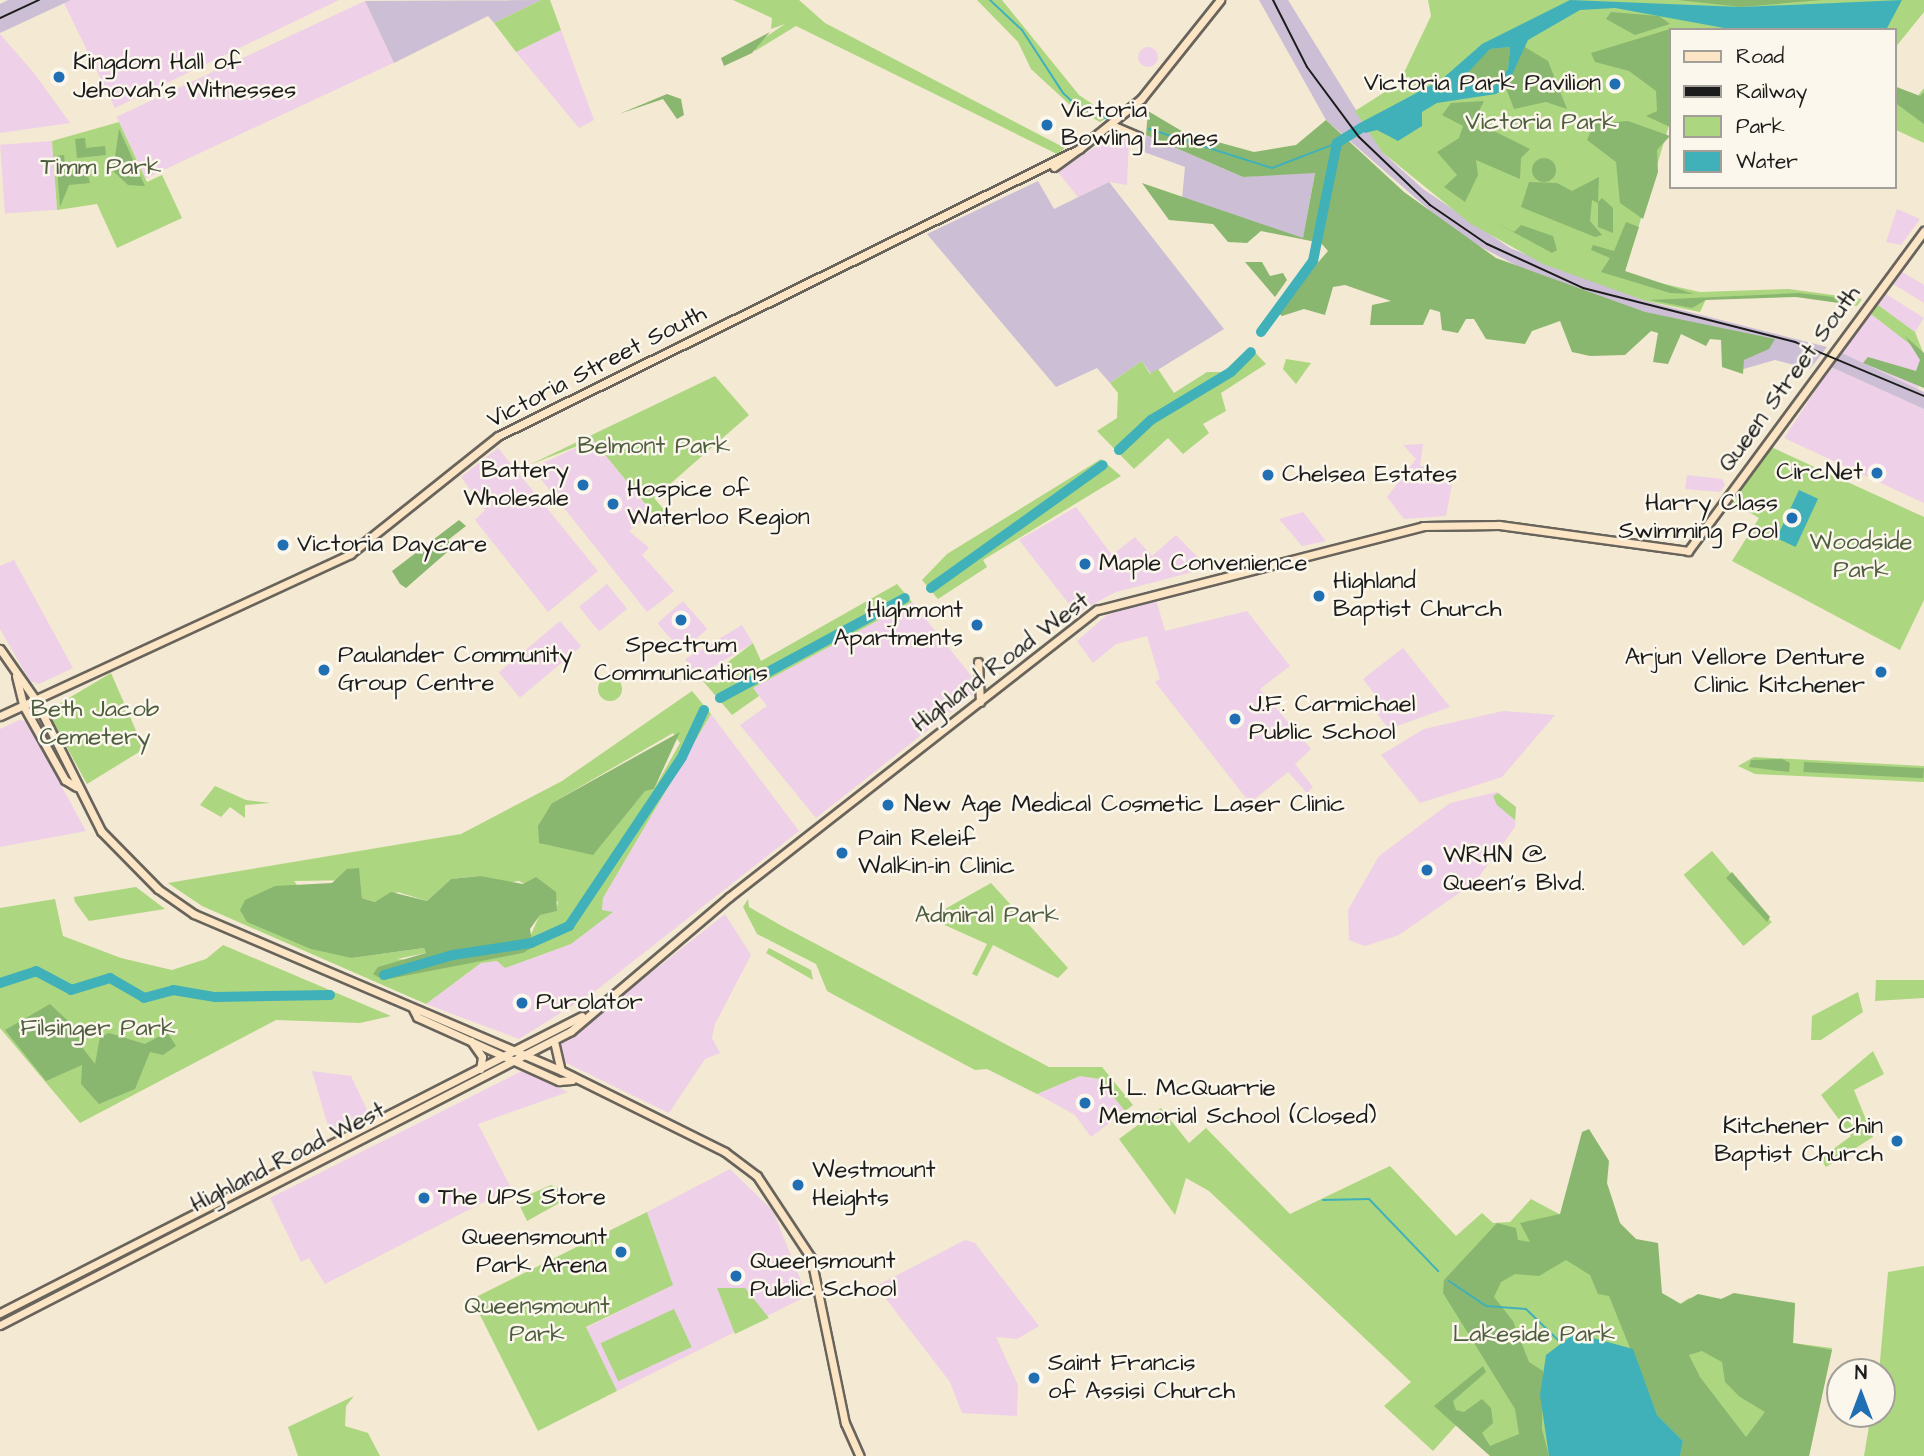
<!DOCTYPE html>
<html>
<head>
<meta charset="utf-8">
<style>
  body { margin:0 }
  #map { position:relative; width:1924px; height:1456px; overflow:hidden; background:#f4e9d2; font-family:"Architects Daughter",sans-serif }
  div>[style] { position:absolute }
  .built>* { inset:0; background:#eed0e8; transform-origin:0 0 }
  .round { border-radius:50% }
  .industrial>* { inset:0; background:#ccbed4 }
  .green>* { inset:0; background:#add681; transform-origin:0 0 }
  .forest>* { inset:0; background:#8ab76f; transform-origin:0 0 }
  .water>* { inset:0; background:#41b1b9; transform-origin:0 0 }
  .stream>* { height:2px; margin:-1px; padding:0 1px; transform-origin:1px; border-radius:1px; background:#41b1b9 }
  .river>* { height:10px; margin:-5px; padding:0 5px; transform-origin:5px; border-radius:5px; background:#41b1b9 }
  .roads { filter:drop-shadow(2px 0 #68645c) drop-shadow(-2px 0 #68645c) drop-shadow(0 2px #68645c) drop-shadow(0 -2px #68645c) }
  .secondary>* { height:7px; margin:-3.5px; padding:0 3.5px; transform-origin:3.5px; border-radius:3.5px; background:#fce5c4 }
  .rail>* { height:2px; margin:-1px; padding:0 1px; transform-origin:1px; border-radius:1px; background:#1c1c1c }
  .dots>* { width:19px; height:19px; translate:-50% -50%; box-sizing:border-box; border:4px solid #fbf7ec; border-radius:50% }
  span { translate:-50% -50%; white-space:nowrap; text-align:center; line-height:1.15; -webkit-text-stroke:5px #fbf7ec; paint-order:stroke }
  .poi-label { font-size:24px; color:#1c1c1c }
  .left { translate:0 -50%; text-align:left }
  .right { translate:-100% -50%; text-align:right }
  .park-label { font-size:24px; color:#4f5d3f }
  .street-label { font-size:24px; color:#1c1c1c }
  .legend { position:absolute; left:1669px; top:28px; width:228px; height:161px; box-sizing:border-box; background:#fbf7ec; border:2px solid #a29f99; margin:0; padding:9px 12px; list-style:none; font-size:21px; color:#1c1c1c }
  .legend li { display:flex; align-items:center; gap:14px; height:35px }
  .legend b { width:35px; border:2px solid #a29f99 }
  .north { position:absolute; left:1826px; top:1358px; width:70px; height:70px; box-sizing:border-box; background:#fbf7ec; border:2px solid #a29f99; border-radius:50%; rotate:0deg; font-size:19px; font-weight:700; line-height:28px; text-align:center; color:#1c1c1c }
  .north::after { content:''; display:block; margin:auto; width:24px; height:32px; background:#1f6fb2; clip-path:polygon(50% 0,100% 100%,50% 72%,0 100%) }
</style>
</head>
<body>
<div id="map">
  <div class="built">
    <div style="clip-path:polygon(71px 0,339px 0,115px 108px,64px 3px)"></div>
    <div style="left:365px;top:1px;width:68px;height:274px;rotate:65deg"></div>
    <div style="clip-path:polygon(561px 30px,594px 120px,579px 128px,516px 52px)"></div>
    <div style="clip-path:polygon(0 34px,34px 73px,70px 123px,0 133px)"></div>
    <div class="round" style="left:1138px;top:47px;width:20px;height:20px"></div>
    <div style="clip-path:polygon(1120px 132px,1129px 137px,1127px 185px,1109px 182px,1078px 197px,1057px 171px)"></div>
    <div style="left:52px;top:141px;width:69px;height:52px;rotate:86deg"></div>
    <div style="clip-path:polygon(1897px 209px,1920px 219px,1901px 245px,1886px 242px)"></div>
    <div style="clip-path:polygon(1902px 272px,1924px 285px,1924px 303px,1893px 284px)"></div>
    <div style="clip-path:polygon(1886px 294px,1924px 318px,1915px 332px,1878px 305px)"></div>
    <div style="clip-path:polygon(1871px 314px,1920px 351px,1924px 378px,1917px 389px,1842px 353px)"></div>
    <div style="clip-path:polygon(1831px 367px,1924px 409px,1924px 503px,1784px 438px)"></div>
    <div style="clip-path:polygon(593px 440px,652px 513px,629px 531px,649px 548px,642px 555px,674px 591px,647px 612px,532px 468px)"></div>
    <div style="clip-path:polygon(1423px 444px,1420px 466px,1444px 470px,1442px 482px,1452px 484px,1446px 516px,1404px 519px,1387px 497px,1416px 459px,1403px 445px)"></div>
    <div style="clip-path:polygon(498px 448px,598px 571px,548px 612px,475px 520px,485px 510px,461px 477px)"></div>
    <div style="clip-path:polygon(1687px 475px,1722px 479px,1725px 485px,1720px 492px,1685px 489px)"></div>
    <div style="clip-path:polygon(1076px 507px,1112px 555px,1135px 537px,1152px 556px,1176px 535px,1208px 568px,1116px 592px,1076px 613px,1019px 540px)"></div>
    <div style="clip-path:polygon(1303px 512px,1326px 541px,1302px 546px,1279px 519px)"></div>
    <div style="clip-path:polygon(14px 560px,73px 668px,39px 684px,30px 681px,0 629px,0 566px)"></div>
    <div style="left:607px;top:584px;width:32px;height:36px;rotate:51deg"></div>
    <div style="clip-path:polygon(1156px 599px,1165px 631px,1247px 611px,1290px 666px,1260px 689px,1311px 749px,1295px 764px,1313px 787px,1307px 793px,1288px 772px,1250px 803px,1155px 682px,1160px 679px,1147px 636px,1116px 644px,1093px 663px,1077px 641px,1107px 615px)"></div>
    <div style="left:683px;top:601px;width:37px;height:34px;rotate:49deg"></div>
    <div style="clip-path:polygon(912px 602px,981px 688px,816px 818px,740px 725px,767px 706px,753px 688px)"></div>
    <div style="left:560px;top:621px;width:33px;height:80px;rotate:50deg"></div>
    <div style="left:742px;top:625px;width:21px;height:66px;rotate:59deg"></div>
    <div style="clip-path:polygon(1403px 648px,1450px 707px,1389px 729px,1369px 703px,1376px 696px,1363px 679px)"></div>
    <div style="clip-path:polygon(1503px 711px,1555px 715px,1502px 777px,1420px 803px,1381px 755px,1424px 729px)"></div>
    <div style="clip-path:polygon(711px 714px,799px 831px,594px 992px,519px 1039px,426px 1004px,481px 963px,497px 961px,505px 968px,571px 944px,612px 912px,602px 910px,603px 898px)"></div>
    <div style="clip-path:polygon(19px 720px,26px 721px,86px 831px,0 847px,0 729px)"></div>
    <div style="clip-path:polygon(1497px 792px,1516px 807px,1515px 827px,1475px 882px,1399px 935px,1365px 946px,1349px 940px,1348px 910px,1379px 856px,1450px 803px)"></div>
    <div style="clip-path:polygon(725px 914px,751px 955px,715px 1024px,712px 1038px,720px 1053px,705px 1059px,669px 1113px,560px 1060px,560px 1045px)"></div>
    <div style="clip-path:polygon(312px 1071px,351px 1076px,369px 1114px,330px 1133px)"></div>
    <div style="clip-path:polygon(522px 1071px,568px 1092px,478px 1124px,511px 1188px,325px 1284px,309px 1258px,301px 1262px,270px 1198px)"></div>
    <div style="clip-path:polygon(1080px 1076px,1099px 1079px,1125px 1111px,1091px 1137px,1075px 1115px,1037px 1094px)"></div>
    <div style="clip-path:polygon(730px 1169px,773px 1211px,807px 1296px,617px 1391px,586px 1328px,672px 1285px,647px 1212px)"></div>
    <div style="clip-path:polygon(965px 1240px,975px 1243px,1039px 1326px,1017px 1339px,996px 1337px,1018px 1385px,1017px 1416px,962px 1413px,950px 1382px,876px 1286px)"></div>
  </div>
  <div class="industrial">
    <div style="clip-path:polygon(8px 0,71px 0,0 33px,0 4px)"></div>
    <div style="clip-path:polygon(541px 0,494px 23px,488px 16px,394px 63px,365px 1px)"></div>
    <div style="clip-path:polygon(1259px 0,1288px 0,1382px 152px,1423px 189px,1510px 248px,1646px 301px,1827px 347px,1810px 369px,1775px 360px,1740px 370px,1743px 338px,1623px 309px,1544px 280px,1458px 235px,1326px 120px)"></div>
    <div style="clip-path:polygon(1146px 135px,1243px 177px,1315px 172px,1303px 239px,1182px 199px,1185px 167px,1144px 152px)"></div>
    <div style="clip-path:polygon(1038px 181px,1054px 209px,1109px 182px,1224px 329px,1151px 374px,1142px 361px,1110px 383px,1097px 368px,1056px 387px,927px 234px)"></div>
    <div style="clip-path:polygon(1842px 353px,1924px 392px,1924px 409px,1831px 367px)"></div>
  </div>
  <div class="green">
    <div style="clip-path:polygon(541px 0,550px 0,561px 30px,516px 52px,494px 23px)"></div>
    <div style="clip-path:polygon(733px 0,799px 0,825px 23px,1065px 148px,1057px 154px,796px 26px,755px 51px,754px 45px,785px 24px,771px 29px,772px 18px)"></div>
    <div style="clip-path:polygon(977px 0,1002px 0,1079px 95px,1110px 116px,1100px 122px,1070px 105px,1031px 69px,1018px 42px)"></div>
    <div style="clip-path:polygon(1428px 0,1924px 0,1924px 12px,1894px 49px,1894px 30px,1670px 30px,1670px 122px,1624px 275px,1700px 292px,1789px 289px,1862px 299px,1857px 306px,1813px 296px,1706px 299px,1700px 312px,1646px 301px,1543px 264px,1471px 224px,1382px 152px,1355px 111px,1399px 83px,1431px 16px)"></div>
    <div style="clip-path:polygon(1924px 88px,1924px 143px,1894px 129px,1894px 89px,1912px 103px)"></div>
    <div style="clip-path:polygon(119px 122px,147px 182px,162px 175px,182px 218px,117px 248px,97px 204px,57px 210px,52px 141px)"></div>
    <div style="clip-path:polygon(1878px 305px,1915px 332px,1924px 355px,1871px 314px)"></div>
    <div style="clip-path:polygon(1250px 347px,1266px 364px,1221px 393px,1226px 411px,1203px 424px,1209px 433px,1183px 454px,1168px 438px,1134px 469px,1097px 431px,1117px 418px,1118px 393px,1110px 383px,1142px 361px,1150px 374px,1158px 369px,1174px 393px,1207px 372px,1223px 372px)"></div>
    <div style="clip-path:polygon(1286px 359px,1311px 363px,1296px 384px,1283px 369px)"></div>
    <div style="clip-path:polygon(715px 376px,749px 415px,654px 498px,673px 520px,664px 527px,593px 440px,529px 465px)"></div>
    <div style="clip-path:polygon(1771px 447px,1924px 517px,1924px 600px,1900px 650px,1732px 561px,1759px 518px,1732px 502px)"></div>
    <div style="clip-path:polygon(1101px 459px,1121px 476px,983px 560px,987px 567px,938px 599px,922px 580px,947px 554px)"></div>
    <div style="clip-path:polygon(897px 584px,912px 602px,753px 688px,759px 696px,732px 715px,703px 681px,753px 643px,761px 661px)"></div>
    <div style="clip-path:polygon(111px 673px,144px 749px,87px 784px,47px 711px)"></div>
    <div class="round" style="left:598px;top:677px;width:24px;height:24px"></div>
    <div style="clip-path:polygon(evenodd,692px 691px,711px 714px,603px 898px,602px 910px,613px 912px,571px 944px,505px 968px,497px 961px,481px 963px,426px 1004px,202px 906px,168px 883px,461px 834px,562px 781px,692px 691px,673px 733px,680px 743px,654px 789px,552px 803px,673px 733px,692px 691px,480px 876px,501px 884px,519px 881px,558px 902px,556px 911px,540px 914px,523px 953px,457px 965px,397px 959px,426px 953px,424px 948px,352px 958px,294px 881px,360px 880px,362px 898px,376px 902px,398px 892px,427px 901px,451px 879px,480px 876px)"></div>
    <div style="clip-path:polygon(1754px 757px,1924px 766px,1924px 782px,1755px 774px,1738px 766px)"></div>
    <div style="clip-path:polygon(215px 786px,246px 800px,271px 803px,245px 805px,245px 818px,230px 807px,221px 817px,200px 805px)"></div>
    <div style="clip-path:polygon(1498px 793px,1516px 807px,1515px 820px,1497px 805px,1493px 796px)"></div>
    <div style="left:1712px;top:851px;width:93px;height:37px;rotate:50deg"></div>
    <div style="clip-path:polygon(991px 883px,1068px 968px,1058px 978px,993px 945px,977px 976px,972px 974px,987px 944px,929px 918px)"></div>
    <div style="clip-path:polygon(136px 887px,165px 909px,89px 921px,75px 902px,74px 897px)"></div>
    <div style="clip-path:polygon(55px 899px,63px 936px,121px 958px,172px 970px,206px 959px,223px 945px,391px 1016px,360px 1023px,276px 1020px,80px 1123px,0 1028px,0 908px)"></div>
    <div style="clip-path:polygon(748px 899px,749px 907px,782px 926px,1049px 1067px,1102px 1067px,1133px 1105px,1125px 1111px,1099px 1079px,1080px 1076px,1037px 1094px,987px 1069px,975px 1070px,836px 996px,827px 991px,816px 964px,757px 934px,743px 907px)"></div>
    <div style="clip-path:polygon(769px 948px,811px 970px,813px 980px,766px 953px)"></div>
    <div style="clip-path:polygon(1876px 980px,1924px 980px,1924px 998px,1875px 1001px)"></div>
    <div style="clip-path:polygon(1858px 992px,1863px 1012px,1821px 1040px,1811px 1040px,1812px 1016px)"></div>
    <div style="clip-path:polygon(1873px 1051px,1884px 1074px,1854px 1090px,1873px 1137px,1826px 1167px,1820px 1159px,1851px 1136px,1821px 1095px)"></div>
    <div style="clip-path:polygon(1161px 1108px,1189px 1143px,1206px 1128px,1290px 1214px,1390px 1166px,1456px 1236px,1482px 1213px,1493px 1223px,1510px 1222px,1531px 1199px,1561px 1215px,1600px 1205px,1663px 1315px,1689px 1298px,1795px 1303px,1793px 1343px,1832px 1348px,1809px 1456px,1498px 1456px,1459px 1422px,1433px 1451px,1384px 1406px,1411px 1382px,1209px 1191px,1186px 1178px,1175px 1215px,1119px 1139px)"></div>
    <div style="clip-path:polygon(551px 1185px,566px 1192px,563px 1201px,527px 1221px,517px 1200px)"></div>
    <div style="clip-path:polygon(647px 1212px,673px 1285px,586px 1327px,617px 1391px,538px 1431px,472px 1299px)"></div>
    <div style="clip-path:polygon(1924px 1266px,1924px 1456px,1864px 1456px,1871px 1414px,1882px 1414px,1879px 1372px,1888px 1272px)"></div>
    <div style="clip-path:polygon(717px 1288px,745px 1288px,769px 1318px,735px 1334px)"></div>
    <div style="left:674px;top:1309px;width:42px;height:81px;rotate:65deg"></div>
    <div style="clip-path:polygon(354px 1396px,346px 1406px,345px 1426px,368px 1433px,380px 1456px,298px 1456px,288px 1427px)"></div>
  </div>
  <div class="forest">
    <div style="clip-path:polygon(1678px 0,1822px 0,1741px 7px)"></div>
    <div style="clip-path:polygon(1611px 12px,1659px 16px,1670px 24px,1635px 35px,1606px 19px)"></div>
    <div style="clip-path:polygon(1670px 29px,1677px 30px,1670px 30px,1670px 127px,1646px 116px,1657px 111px,1656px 91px,1629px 71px,1595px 62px,1591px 53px)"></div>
    <div style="clip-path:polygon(770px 32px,752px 53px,724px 66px,721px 58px)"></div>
    <div style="clip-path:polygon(1523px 46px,1548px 61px,1567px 109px,1546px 102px,1514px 109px,1506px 88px)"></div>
    <div style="clip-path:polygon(1510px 47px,1508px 69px,1494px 86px,1461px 79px,1490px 49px)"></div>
    <div style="clip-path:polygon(1894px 86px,1920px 96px,1924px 92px,1924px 124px,1894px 102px)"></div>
    <div style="clip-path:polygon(667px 94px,681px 99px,684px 115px,677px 119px,663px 99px,619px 114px)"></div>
    <div style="clip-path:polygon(1484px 101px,1471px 128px,1496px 132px,1530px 149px,1521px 158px,1520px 179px,1476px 160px,1478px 175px,1465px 202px,1444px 187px,1457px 175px,1437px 152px,1459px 138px,1463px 126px,1442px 115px,1451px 103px)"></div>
    <div style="clip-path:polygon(1148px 111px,1185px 133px,1254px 152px,1296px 145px,1326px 120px,1404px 192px,1496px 258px,1645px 312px,1775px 339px,1769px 349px,1744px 360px,1743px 374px,1722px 367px,1721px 340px,1710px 339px,1706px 346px,1681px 334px,1668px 364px,1653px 362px,1658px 333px,1651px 331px,1625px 355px,1590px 356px,1572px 352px,1560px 321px,1532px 331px,1525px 344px,1486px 339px,1474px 319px,1466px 319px,1458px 333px,1442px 330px,1440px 312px,1430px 309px,1423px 325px,1370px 325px,1372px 305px,1391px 301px,1345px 285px,1333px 287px,1325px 315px,1304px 309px,1282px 316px,1276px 311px,1328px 251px,1321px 243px,1261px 231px,1247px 243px,1228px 242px,1213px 224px,1169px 220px,1142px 183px,1303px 238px,1315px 173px,1243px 177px,1146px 135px)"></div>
    <div style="clip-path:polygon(1628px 121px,1670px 136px,1657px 150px,1658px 172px,1643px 219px,1620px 203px,1616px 162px,1587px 140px,1594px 124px)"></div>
    <div style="clip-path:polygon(119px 129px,145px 186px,128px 185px,113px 171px)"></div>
    <div style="clip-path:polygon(85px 138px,86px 148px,105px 146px,106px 155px,77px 158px,75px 139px)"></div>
    <div style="clip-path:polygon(64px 155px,66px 173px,88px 175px,90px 183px,69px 185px,60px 207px,56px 156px)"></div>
    <div class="round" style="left:1532px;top:158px;width:24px;height:24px"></div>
    <div style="clip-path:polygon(1599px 177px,1598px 202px,1602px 198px,1613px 208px,1613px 233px,1598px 227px,1598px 203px,1592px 200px,1590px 221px,1602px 235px,1595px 237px,1521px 207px,1529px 182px,1557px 183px,1572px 191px)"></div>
    <div style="clip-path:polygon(1493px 221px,1514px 232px,1521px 225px,1553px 236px,1557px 250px,1552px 253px)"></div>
    <div style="clip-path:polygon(1626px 222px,1639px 227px,1625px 271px,1694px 294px,1670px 293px,1601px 272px,1610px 258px,1591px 250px,1593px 245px,1614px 251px)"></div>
    <div style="clip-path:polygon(1245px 262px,1262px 262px,1270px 276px,1283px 273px,1287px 280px,1275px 297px)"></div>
    <div style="clip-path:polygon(1799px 293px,1833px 297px,1853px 305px,1796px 297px,1706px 300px,1692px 308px,1650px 300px)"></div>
    <div style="clip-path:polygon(1905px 336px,1924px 353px,1924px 388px,1863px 363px,1868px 357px,1916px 371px,1920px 360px)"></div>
    <div style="clip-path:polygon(459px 520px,466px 526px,448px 540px,453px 547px,406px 588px,400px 584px,392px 571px)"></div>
    <div style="clip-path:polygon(680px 732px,654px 789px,645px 791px,593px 855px,539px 843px,538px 826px,552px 803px)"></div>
    <div style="clip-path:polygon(1782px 759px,1790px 763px,1789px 772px,1749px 767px,1751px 760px)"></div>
    <div style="left:1804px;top:762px;width:120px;height:10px;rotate:3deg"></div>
    <div style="clip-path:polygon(359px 868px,362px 898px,375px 902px,391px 892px,427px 901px,451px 879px,480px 876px,523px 884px,536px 877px,556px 892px,557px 911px,540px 915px,530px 929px,533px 947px,523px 953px,383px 980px,373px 974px,378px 967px,426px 953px,424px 948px,352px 958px,311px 949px,247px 922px,240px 910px,245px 900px,275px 886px,332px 883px,347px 869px)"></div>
    <div style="clip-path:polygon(1732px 872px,1770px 917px,1767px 922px,1726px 878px)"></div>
    <div style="clip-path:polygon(50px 1004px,82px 1034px,82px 1047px,95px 1064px,100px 1037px,109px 1033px,145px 1044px,167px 1032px,176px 1046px,163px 1055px,150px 1052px,135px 1089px,99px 1104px,81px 1084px,82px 1065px,46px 1081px,5px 1030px)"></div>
    <div style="clip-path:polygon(evenodd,1589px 1129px,1609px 1161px,1607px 1183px,1620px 1223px,1636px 1239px,1658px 1243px,1662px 1293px,1681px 1304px,1698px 1294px,1721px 1299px,1734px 1293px,1795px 1303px,1793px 1343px,1832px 1350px,1809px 1456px,1680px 1456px,1683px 1441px,1657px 1415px,1609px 1296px,1598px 1294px,1590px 1275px,1566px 1260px,1539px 1276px,1515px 1274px,1501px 1282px,1494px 1297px,1513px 1321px,1529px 1362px,1543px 1371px,1542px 1429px,1549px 1456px,1490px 1456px,1434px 1406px,1483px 1366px,1486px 1372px,1453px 1401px,1456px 1410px,1464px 1412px,1482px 1399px,1491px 1408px,1493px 1423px,1482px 1433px,1490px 1446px,1519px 1434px,1515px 1409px,1443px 1293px,1444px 1280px,1497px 1223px,1516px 1228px,1518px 1240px,1530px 1242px,1520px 1223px,1560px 1214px,1582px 1132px,1589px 1129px,1702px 1351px,1722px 1362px,1725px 1382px,1740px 1397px,1765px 1412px,1746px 1437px,1700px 1377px,1689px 1355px,1702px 1351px)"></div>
  </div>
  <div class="water">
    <div style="clip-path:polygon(evenodd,1570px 0,1741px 7px,1902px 0,1886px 30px,1735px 30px,1615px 8px,1580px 10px,1528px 40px,1506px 88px,1496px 94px,1437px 103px,1422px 112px,1422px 126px,1398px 141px,1377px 130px,1365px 133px,1358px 124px,1441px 80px,1482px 44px,1570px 0,1510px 47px,1508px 69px,1494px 86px,1462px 79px,1490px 49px,1510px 47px)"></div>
    <div style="left:1799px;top:490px;width:21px;height:53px;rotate:25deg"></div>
    <div style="clip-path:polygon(1575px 1333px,1633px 1349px,1657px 1415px,1683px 1441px,1680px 1456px,1549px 1456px,1540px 1395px,1546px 1355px)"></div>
  </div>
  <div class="stream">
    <div style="left:990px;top:0;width:44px;rotate:43.2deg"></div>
    <div style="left:1022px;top:30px;width:75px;rotate:56.9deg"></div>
    <div style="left:1063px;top:93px;width:21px;rotate:43deg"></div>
    <div style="left:1078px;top:107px;width:31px;rotate:22deg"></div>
    <div style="left:1149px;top:129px;width:129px;rotate:17.6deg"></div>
    <div style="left:1272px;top:168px;width:70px;rotate:-21deg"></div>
    <div style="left:1323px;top:1200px;width:46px;rotate:-1.2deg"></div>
    <div style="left:1369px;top:1199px;width:100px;rotate:46.2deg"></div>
    <div style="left:1449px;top:1281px;width:45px;rotate:34deg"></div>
    <div style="left:1486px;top:1306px;width:40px;rotate:4.3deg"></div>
    <div style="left:1526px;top:1309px;width:47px;rotate:44.1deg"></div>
  </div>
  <div class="river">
    <div style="left:1261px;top:332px;width:88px;rotate:-53.8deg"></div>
    <div style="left:1313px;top:261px;width:120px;rotate:-78.5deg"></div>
    <div style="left:1337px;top:143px;width:28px;rotate:-32deg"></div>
    <div style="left:1119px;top:450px;width:44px;rotate:-43.2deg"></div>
    <div style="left:1151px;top:420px;width:93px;rotate:-31deg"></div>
    <div style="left:1231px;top:372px;width:28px;rotate:-45deg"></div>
    <div style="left:931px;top:588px;width:211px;rotate:-35.6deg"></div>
    <div style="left:720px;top:698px;width:210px;rotate:-28.4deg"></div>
    <div style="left:384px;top:975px;width:72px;rotate:-16.2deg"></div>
    <div style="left:453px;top:955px;width:79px;rotate:-8.7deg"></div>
    <div style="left:531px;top:943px;width:42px;rotate:-24.1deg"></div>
    <div style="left:569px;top:926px;width:203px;rotate:-56.2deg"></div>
    <div style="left:682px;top:757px;width:52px;rotate:-64.9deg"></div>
    <div style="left:0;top:983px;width:38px;rotate:-18deg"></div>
    <div style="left:36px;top:971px;width:40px;rotate:28deg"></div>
    <div style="left:71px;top:990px;width:41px;rotate:-17.1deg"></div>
    <div style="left:110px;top:978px;width:39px;rotate:30deg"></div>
    <div style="left:144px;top:998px;width:30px;rotate:-15deg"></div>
    <div style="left:173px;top:990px;width:43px;rotate:9.5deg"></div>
    <div style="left:215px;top:997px;width:115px;rotate:-1deg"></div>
  </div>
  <div class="roads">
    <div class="secondary">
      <div style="left:1114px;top:126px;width:26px;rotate:23deg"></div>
      <div style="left:1054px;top:167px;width:31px;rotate:-36deg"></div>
      <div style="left:0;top:649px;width:61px;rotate:55deg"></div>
      <div style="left:35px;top:699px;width:148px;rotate:63.4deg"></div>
      <div style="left:101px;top:831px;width:81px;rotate:45.5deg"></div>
      <div style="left:158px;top:889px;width:44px;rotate:34.8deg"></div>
      <div style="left:194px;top:914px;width:400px;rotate:23.1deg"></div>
      <div style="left:562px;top:1071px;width:182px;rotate:26.4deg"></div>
      <div style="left:725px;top:1152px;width:40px;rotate:37deg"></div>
      <div style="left:757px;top:1176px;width:98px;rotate:56.6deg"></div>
      <div style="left:811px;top:1258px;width:168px;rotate:78.4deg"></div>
      <div style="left:845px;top:1423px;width:36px;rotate:66deg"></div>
      <div style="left:978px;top:662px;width:40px;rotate:87.1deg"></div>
      <div style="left:16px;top:676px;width:30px;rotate:76deg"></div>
      <div style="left:23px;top:705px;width:86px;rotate:60.8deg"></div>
      <div style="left:65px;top:780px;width:13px;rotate:32deg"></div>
      <div style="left:0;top:716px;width:386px;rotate:-24.8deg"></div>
      <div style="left:350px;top:554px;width:189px;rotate:-38.6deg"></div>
      <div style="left:498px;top:436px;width:648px;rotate:-26.29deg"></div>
      <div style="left:1079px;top:149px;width:80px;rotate:-38.9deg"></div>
      <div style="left:1141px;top:99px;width:127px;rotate:-51.4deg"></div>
      <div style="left:413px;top:1009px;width:9px;rotate:63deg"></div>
      <div style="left:417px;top:1017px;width:156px;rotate:24.3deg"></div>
      <div style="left:559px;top:1081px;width:13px;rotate:-4deg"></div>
      <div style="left:471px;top:1041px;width:19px;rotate:55deg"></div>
      <div style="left:482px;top:1057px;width:12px;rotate:99deg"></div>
      <div style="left:554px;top:1041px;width:27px;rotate:77deg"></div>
      <div style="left:0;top:1313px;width:653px;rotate:-27.04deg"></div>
      <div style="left:0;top:1325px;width:642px;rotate:-27.24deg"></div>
      <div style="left:571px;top:1031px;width:207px;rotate:-40.3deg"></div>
      <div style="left:729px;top:897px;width:467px;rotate:-38deg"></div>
      <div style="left:1097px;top:610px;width:337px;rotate:-14.4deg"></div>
      <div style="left:1423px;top:526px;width:76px;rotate:-0.8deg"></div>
      <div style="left:1499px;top:525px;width:191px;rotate:7.8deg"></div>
      <div style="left:1688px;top:551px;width:398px;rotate:-53.6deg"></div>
    </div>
  </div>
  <div class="rail">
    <div style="left:1273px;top:0;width:75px;rotate:63.1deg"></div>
    <div style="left:1307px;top:67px;width:87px;rotate:53.4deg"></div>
    <div style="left:1359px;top:137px;width:98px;rotate:43.8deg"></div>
    <div style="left:1430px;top:205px;width:69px;rotate:34.4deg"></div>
    <div style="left:1487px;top:244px;width:106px;rotate:24.6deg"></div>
    <div style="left:1583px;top:288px;width:219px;rotate:14.3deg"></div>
    <div style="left:1795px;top:342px;width:140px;rotate:22.7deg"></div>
    <div style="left:0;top:18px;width:43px;rotate:-24.8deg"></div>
  </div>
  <div class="dots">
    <div style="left:59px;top:77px;background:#1f6fb2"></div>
    <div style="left:1615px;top:84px;background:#1f6fb2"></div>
    <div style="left:1047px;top:125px;background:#1f6fb2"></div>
    <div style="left:1877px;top:473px;background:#1f6fb2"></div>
    <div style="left:1268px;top:475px;background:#1f6fb2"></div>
    <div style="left:583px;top:485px;background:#1f6fb2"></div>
    <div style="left:613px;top:504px;background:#1f6fb2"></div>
    <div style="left:1792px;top:518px;background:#1f6fb2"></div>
    <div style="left:283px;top:545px;background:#1f6fb2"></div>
    <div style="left:1085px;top:564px;background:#1f6fb2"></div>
    <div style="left:1319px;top:596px;background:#1f6fb2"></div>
    <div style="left:681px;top:620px;background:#1f6fb2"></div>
    <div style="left:977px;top:625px;background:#1f6fb2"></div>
    <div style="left:324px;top:670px;background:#1f6fb2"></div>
    <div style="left:1881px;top:672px;background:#1f6fb2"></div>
    <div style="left:1235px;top:719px;background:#1f6fb2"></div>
    <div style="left:888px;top:805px;background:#1f6fb2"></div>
    <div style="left:842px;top:853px;background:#1f6fb2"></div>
    <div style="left:1427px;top:870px;background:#1f6fb2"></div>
    <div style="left:522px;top:1003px;background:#1f6fb2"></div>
    <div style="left:1085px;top:1103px;background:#1f6fb2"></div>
    <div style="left:1897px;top:1141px;background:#1f6fb2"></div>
    <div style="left:798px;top:1185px;background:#1f6fb2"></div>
    <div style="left:424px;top:1198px;background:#1f6fb2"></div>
    <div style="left:621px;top:1252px;background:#1f6fb2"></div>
    <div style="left:736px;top:1276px;background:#1f6fb2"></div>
    <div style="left:1034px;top:1378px;background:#1f6fb2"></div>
  </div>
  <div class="poi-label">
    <span class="left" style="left:73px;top:77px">Kingdom Hall of<br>Jehovah's Witnesses</span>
    <span class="right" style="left:1601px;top:84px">Victoria Park Pavilion</span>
    <span class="left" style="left:1061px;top:125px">Victoria<br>Bowling Lanes</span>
    <span class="right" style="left:569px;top:485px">Battery<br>Wholesale</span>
    <span class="right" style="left:1863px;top:473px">CircNet</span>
    <span class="left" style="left:1282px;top:475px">Chelsea Estates</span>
    <span class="left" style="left:627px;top:504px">Hospice of<br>Waterloo Region</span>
    <span class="right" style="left:1778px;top:518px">Harry Class<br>Swimming Pool</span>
    <span class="left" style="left:297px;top:545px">Victoria Daycare</span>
    <span class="left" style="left:1099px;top:564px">Maple Convenience</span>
    <span class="left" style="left:1333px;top:596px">Highland<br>Baptist Church</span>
    <span class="right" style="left:963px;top:625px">Highmont<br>Apartments</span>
    <span style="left:681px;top:660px">Spectrum<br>Communications</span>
    <span class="left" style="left:338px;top:670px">Paulander Community<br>Group Centre</span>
    <span class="right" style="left:1865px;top:672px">Arjun Vellore Denture<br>Clinic Kitchener</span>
    <span class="left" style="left:1249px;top:719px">J.F. Carmichael<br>Public School</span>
    <span class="left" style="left:904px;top:805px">New Age Medical Cosmetic Laser Clinic</span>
    <span class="left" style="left:858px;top:853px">Pain Releif<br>Walkin-in Clinic</span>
    <span class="left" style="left:1443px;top:870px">WRHN @<br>Queen’s Blvd.</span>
    <span class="left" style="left:536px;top:1003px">Purolator</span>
    <span class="left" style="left:1099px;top:1103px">H. L. McQuarrie<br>Memorial School (Closed)</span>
    <span class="right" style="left:1883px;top:1141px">Kitchener Chin<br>Baptist Church</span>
    <span class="left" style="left:812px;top:1185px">Westmount<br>Heights</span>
    <span class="left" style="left:438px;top:1198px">The UPS Store</span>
    <span class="right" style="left:607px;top:1252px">Queensmount<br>Park Arena</span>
    <span class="left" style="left:750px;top:1276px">Queensmount<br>Public School</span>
    <span class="left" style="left:1048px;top:1378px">Saint Francis<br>of Assisi Church</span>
  </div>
  <div class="park-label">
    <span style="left:1541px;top:123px">Victoria Park</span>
    <span style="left:101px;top:168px">Timm Park</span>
    <span style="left:654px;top:447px">Belmont Park</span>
    <span style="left:1861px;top:557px">Woodside<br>Park</span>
    <span style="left:95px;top:724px">Beth Jacob<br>Cemetery</span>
    <span style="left:987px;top:916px">Admiral Park</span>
    <span style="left:98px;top:1029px">Filsinger Park</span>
    <span style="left:537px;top:1321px">Queensmount<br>Park</span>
    <span style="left:1534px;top:1335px">Lakeside Park</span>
  </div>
  <div class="street-label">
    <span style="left:597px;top:367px;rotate:-27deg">Victoria Street South</span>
    <span style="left:1790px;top:379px;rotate:-54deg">Queen Street South</span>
    <span style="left:1001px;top:663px;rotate:-37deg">Highland Road West</span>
    <span style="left:288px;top:1158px;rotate:-27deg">Highland Road West</span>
  </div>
  <ul class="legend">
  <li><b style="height:9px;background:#fce5c4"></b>Road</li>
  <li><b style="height:9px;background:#1c1c1c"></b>Railway</li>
  <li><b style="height:19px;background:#add681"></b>Park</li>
  <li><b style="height:19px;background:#41b1b9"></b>Water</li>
  </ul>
  <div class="north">N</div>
</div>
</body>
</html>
